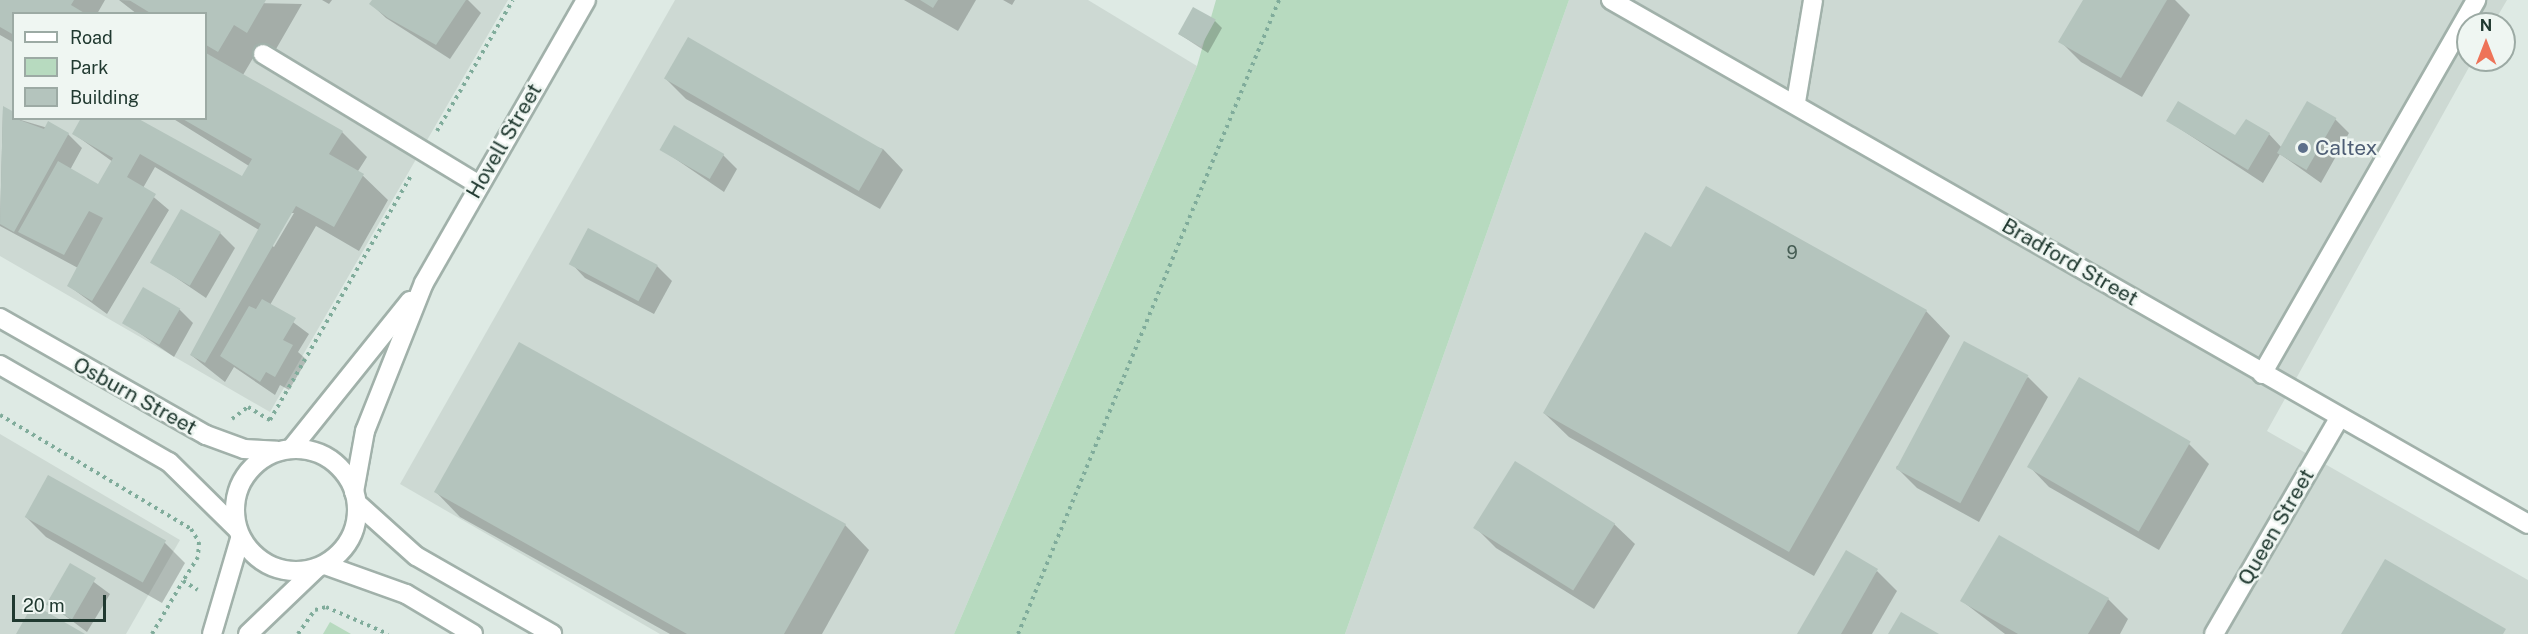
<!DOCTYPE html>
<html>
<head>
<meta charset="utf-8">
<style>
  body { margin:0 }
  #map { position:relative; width:2528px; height:634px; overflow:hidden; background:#deeae4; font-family:"Public Sans",sans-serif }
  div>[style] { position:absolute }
  .built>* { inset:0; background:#cdd9d3 }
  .green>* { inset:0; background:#b7dabf }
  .shadow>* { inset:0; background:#0003 }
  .building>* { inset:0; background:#b4c4bd; transform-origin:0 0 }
  .path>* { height:4px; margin-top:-2px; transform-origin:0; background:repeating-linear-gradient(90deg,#80ac9b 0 3px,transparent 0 7.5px) }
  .roads { filter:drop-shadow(2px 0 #a1b1aa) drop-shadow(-2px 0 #a1b1aa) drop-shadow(0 2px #a1b1aa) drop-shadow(0 -2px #a1b1aa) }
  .service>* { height:18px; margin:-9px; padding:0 9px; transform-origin:9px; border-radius:9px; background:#fff }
  .minor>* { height:18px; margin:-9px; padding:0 9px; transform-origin:9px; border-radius:9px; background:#fff }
  .tertiary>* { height:18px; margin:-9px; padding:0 9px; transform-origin:9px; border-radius:9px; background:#fff }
  .tertiary>.ring { margin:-9px; padding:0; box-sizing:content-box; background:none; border:18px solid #fff; border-radius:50% }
  .dots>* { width:16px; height:16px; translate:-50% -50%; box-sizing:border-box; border:3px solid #eff6f2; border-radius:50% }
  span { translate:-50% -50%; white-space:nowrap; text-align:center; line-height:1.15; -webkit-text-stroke:5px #eff6f2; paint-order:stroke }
  .number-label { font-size:18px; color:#455c53 }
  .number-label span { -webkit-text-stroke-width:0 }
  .street-label { font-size:21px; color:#203930 }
  .service-label { font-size:21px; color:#4e5e75 }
  .left { translate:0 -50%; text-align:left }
  .legend { position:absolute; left:12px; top:12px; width:195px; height:108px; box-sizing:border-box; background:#eff6f2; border:2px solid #9caaa4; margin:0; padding:8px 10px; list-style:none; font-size:18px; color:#203930 }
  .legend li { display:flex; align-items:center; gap:12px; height:30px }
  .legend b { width:30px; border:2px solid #9caaa4 }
  .north { position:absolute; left:2456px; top:12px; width:60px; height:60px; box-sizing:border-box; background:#eff6f2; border:2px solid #9caaa4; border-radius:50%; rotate:0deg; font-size:16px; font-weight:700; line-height:24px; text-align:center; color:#203930 }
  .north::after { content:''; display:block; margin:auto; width:21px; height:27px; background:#ee7358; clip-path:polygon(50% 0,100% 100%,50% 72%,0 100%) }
  .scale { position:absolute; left:12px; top:595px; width:94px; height:27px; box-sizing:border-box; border:3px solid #203930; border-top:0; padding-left:8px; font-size:18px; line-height:21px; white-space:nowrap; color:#203930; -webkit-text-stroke:4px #eff6f2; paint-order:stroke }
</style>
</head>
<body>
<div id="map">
  <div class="built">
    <div style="clip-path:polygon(evenodd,0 0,508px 0,270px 412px,0 256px,0 0,14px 14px,206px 14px,206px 118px,14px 118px,14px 14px)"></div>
    <div style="clip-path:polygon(675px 0,1088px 0,1197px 66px,954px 634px,660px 634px,400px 484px)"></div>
    <div style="clip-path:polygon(1569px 0,2507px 0,2493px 24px,2468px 24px,2468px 60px,2473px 60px,2267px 431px,2528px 580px,2528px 634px,1345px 634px)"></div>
    <div style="clip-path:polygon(0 434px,180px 540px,126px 634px,0 634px)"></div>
  </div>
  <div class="green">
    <div style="clip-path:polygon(1216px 0,1569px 0,1345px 634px,954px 634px,1197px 66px)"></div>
    <div style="clip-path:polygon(330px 622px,351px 634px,323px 634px)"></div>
  </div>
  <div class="shadow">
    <div style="clip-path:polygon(0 0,105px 0,97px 14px,14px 14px,14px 43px,0 35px)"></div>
    <div style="clip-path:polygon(evenodd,119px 0,302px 4px,272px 56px,259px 48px,243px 75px,342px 132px,367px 157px,358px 171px,388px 200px,359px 251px,316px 226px,270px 305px,309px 334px,298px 352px,307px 360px,289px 390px,280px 385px,275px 395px,234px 367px,225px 382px,191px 355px,259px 230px,155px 167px,143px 188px,169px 210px,107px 314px,69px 286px,78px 268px,0 226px,3px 108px,14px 118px,68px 134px,82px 148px,70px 170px,99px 186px,113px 162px,74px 134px,250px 182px,249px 166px,172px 118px,206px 118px,206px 14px,137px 14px,119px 0,290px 213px,294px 213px,274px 247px,271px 245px,290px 213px)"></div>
    <div style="clip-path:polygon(322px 0,332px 0,329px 4px)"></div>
    <div style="clip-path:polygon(374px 0,468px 0,481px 13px,450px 59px,386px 18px,371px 4px)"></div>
    <div style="clip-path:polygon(904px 0,976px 0,958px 31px)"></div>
    <div style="clip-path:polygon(1003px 0,1015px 0,1012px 5px)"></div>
    <div style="clip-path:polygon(2085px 0,2175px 0,2190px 15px,2142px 97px,2081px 62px,2060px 41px)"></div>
    <div style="clip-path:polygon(1215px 21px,1222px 28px,1208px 53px,1179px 34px)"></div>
    <div style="clip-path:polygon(666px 79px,883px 149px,903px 170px,880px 209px,686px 99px)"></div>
    <div style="clip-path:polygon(2335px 119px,2349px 133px,2321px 183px,2280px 154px,2263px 183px,2168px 121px,2236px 138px,2269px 134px,2282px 148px)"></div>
    <div style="clip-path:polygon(661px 149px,723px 155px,737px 169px,724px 192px)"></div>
    <div style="clip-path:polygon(589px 230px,657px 266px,672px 281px,654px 314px,585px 278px,571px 263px)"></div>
    <div style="clip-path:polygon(220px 233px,235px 248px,206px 298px,153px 262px)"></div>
    <div style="clip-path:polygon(179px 309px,193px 323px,174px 357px,125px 323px)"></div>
    <div style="clip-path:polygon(1926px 311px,1950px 336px,1814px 576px,1569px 437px,1544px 413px)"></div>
    <div style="clip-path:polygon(2028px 377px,2048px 397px,1979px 522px,1917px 488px,1896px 467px)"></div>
    <div style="clip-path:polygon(2079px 380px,2189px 444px,2209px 464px,2159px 550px,2049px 487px,2029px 466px)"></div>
    <div style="clip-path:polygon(1516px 463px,1614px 524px,1635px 544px,1594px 609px,1496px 548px,1476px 528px)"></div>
    <div style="clip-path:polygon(436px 492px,845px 525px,869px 550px,822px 634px,670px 634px,460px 517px)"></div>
    <div style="clip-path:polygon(26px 517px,165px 543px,185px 563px,162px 603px,46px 537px)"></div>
    <div style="clip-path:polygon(71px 565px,110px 594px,87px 632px,48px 603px)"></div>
    <div style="clip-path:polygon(1877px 571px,1897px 591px,1872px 634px,1799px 634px)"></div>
    <div style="clip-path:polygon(2108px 599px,2128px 619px,2120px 634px,2005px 634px,1962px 601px)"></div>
  </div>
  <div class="building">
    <div style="clip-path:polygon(0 0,74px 0,71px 5px,86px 14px,14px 14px,14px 35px,0 27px)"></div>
    <div style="clip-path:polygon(129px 0,266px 0,247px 33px,234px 25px,218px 52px,206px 45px,206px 14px,152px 14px)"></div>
    <div style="clip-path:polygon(372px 0,466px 0,436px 45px,388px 18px,369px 4px)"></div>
    <div style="clip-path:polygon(920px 0,938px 0,933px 8px)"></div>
    <div style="clip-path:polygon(2083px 0,2167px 0,2121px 78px,2058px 42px)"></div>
    <div style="left:1193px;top:7px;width:26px;height:31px;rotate:29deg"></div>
    <div style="left:688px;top:37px;width:225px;height:48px;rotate:30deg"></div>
    <div style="clip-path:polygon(206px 53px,343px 131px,329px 154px,364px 174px,334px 227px,296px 206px,205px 363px,190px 355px,261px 224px,140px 154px,127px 177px,156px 194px,92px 301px,67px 286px,103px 218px,89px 211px,64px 255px,18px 232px,58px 161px,98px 184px,113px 158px,72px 134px,81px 118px,137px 118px,242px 176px,252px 159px,181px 118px,206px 118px)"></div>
    <div style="clip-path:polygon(2178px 101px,2235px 135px,2246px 119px,2270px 133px,2248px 170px,2166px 121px)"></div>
    <div style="left:2307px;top:101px;width:34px;height:60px;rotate:30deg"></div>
    <div style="clip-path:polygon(3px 106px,14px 112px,14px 118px,44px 129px,48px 121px,69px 133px,14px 232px,0 224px)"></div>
    <div style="left:674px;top:125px;width:58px;height:29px;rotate:30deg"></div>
    <div style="clip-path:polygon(1706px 186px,1927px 310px,1789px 552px,1543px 413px,1645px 232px,1671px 247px)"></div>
    <div style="left:181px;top:209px;width:46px;height:62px;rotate:30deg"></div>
    <div style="left:588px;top:228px;width:79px;height:41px;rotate:28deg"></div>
    <div style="left:143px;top:287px;width:43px;height:42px;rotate:30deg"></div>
    <div style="clip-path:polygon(262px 299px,296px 318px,283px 340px,293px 345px,275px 377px,266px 372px,260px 382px,220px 356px,249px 306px,256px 309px)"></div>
    <div style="left:1964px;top:341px;width:73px;height:145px;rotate:28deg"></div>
    <div style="clip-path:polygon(519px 342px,846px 524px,784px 634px,687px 634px,434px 492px)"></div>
    <div style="left:2079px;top:377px;width:129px;height:104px;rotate:30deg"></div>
    <div style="left:1515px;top:461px;width:118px;height:79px;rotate:32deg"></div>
    <div style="left:48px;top:475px;width:135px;height:48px;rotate:29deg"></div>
    <div style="clip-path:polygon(1999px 535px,2109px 598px,2088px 634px,2018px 634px,1960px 601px)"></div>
    <div style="clip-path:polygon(1846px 550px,1878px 569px,1841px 634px,1797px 634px)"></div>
    <div style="clip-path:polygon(2385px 559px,2506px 629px,2503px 634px,2341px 634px)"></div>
    <div style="left:70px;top:563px;width:30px;height:48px;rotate:30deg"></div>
    <div style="clip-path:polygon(33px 604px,85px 634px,16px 634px)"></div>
    <div style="clip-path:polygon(1901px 612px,1939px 634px,1888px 634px)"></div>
  </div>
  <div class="path">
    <div style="left:437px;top:131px;width:151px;rotate:-59.9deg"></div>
    <div style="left:0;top:415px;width:222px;rotate:30.8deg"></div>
    <div style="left:191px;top:529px;width:15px;rotate:58deg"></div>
    <div style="left:199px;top:542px;width:15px;rotate:94deg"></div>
    <div style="left:198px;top:557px;width:28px;rotate:122deg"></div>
    <div style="left:183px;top:581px;width:17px;rotate:31deg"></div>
    <div style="left:232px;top:419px;width:20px;rotate:-37deg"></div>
    <div style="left:248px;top:407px;width:26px;rotate:31deg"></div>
    <div style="left:270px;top:420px;width:284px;rotate:-60deg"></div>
    <div style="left:152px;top:634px;width:61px;rotate:-59.7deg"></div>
    <div style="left:298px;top:634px;width:29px;rotate:-55deg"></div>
    <div style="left:315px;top:610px;width:11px;rotate:-15deg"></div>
    <div style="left:326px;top:607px;width:68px;rotate:23.5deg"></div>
    <div style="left:1018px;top:634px;width:686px;rotate:-67.62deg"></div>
  </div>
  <div class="roads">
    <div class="service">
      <div style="left:263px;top:54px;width:253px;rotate:31.2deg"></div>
      <div style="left:1796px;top:102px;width:103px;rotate:-80.5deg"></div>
      <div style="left:2262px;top:374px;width:431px;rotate:-60.2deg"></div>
    </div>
    <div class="minor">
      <div style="left:1611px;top:0;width:1056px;rotate:29.74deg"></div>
      <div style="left:291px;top:449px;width:190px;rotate:-51.2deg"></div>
      <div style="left:354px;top:492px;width:62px;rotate:-79.8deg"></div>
      <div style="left:365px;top:431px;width:159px;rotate:-68.3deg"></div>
      <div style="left:424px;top:283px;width:326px;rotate:-60.2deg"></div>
      <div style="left:2214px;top:634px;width:247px;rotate:-59.9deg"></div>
    </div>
    <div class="tertiary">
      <div style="left:0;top:318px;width:237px;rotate:29.6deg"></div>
      <div style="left:206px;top:435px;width:40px;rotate:20.2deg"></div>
      <div style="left:244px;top:449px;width:33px;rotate:3deg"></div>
      <div style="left:0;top:365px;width:195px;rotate:29.9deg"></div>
      <div style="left:169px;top:462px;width:95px;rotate:44.6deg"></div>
      <div class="ring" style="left:235px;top:449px;width:104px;height:104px"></div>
      <div style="left:358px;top:504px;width:78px;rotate:41.9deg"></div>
      <div style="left:416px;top:556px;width:157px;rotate:29.8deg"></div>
      <div style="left:325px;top:565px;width:86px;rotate:19.7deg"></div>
      <div style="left:406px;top:594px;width:78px;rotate:30.8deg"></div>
      <div style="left:212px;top:634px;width:99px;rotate:-73.6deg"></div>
      <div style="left:248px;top:634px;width:95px;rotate:-43.7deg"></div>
    </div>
  </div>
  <div class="dots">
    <div style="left:2303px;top:148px;background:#5c6f8a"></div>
  </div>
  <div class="number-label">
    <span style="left:1792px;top:253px">9</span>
  </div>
  <div class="street-label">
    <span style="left:504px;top:141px;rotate:-60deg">Hovell Street</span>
    <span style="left:2070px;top:262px;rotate:30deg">Bradford Street</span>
    <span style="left:135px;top:396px;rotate:29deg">Osburn Street</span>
    <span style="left:2276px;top:527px;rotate:-60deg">Queen Street</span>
  </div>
  <div class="service-label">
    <span class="left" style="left:2315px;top:148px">Caltex</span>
  </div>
  <ul class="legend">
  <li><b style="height:8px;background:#fff"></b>Road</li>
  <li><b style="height:16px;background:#b7dabf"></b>Park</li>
  <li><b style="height:16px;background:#b4c4bd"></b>Building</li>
  </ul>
  <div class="north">N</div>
  <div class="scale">20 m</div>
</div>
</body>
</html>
